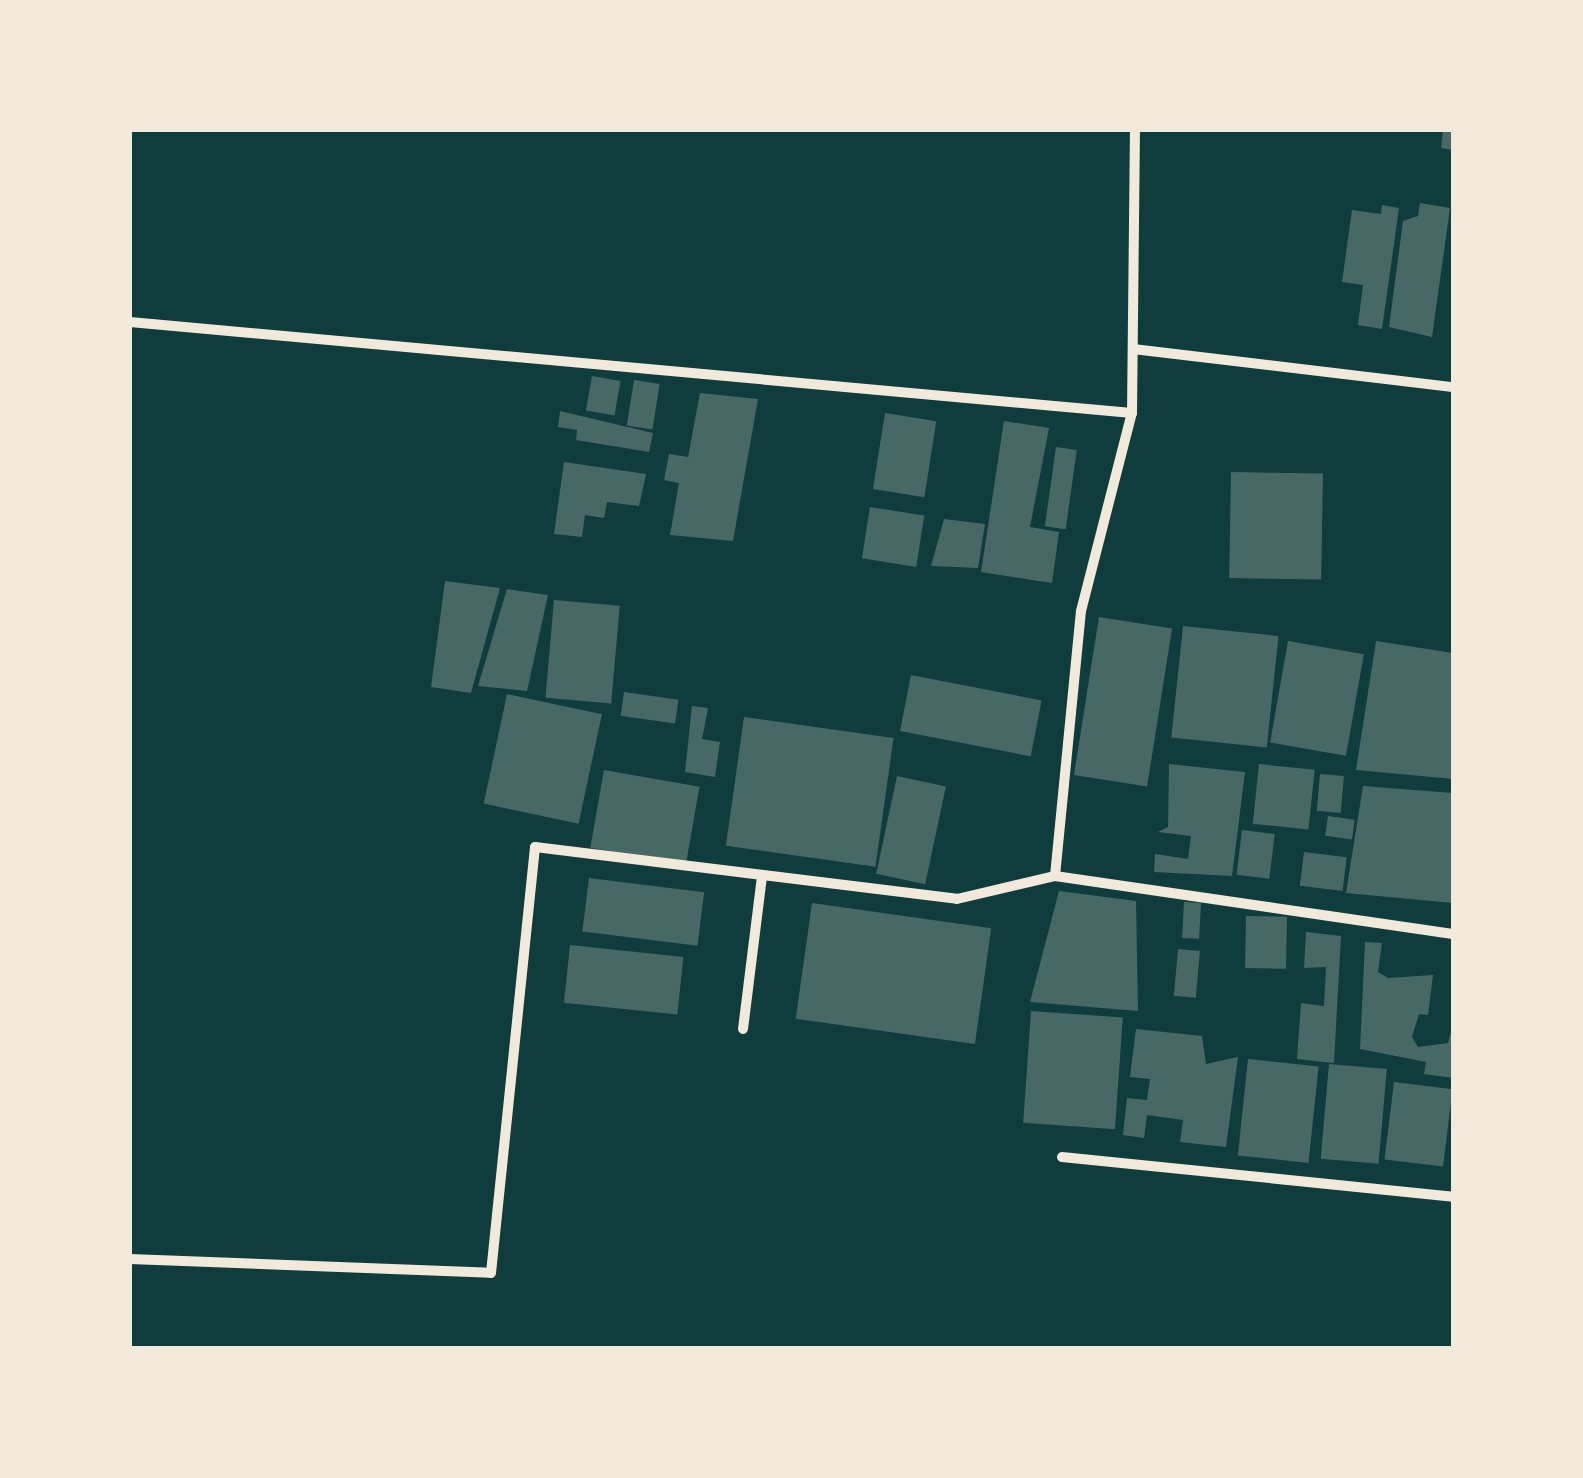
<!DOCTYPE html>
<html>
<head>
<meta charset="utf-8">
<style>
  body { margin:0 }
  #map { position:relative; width:1583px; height:1478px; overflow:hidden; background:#0f3d3e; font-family:"Archivo Narrow",sans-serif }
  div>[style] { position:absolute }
  .building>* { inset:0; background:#486865; transform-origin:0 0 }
  .minor>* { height:10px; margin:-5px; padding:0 5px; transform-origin:5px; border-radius:5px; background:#f1e9da }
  span { translate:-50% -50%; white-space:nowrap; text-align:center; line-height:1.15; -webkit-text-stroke:8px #f1e9da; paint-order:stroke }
  .frame { position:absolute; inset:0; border:132px solid #f1e9da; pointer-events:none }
</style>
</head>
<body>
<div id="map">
  <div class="building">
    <div style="clip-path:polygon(1443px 130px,1453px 130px,1453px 150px,1441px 148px)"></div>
    <div style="clip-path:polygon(1420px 203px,1450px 208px,1432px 337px,1389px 327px,1403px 221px,1418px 216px)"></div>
    <div style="clip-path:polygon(1382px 205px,1399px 208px,1382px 329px,1358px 325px,1363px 285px,1342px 282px,1352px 210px,1381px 214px)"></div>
    <div style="left:592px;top:376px;width:29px;height:35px;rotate:10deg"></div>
    <div style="left:634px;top:380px;width:26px;height:46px;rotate:9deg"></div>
    <div style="clip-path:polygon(700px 393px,758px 399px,733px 541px,670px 535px,679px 483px,664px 480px,669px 454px,688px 457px)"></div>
    <div style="clip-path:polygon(560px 411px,653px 433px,649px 452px,576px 440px,577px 430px,558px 427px)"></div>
    <div style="left:885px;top:413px;width:52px;height:77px;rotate:9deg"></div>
    <div style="clip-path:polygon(1004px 421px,1049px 428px,1030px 527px,1059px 532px,1052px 583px,981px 572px)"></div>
    <div style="left:1056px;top:447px;width:21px;height:80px;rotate:8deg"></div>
    <div style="clip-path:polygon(564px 462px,646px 474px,639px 506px,607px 502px,604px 518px,585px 515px,582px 537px,554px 534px)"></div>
    <div style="left:1231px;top:472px;width:92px;height:106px;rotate:1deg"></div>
    <div style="left:870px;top:507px;width:55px;height:52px;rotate:9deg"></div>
    <div style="clip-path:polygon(944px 519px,985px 524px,978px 568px,931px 566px)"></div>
    <div style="clip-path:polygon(445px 581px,500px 588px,471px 693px,431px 687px)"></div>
    <div style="clip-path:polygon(507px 589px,548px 595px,527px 691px,478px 686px)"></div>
    <div style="left:554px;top:600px;width:66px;height:98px;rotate:5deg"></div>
    <div style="left:1099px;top:617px;width:74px;height:160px;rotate:9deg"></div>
    <div style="left:1183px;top:626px;width:96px;height:112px;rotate:6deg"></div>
    <div style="left:1288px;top:641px;width:77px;height:103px;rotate:10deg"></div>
    <div style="clip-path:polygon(1376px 641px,1453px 653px,1453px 779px,1356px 770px)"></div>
    <div style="left:911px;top:675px;width:133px;height:57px;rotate:11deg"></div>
    <div style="left:624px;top:692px;width:55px;height:24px;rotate:8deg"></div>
    <div style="left:507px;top:694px;width:97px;height:112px;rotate:12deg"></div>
    <div style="clip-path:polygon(692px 706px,708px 708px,702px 739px,720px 742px,715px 777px,685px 772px)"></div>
    <div style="left:744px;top:717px;width:151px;height:130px;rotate:8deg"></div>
    <div style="clip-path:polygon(1169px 764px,1245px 772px,1232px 876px,1154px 872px,1155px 854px,1188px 859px,1191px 836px,1158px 832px,1168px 827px)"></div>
    <div style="left:1259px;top:764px;width:56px;height:60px;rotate:6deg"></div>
    <div style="left:604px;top:770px;width:97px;height:79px;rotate:10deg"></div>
    <div style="left:1320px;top:774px;width:24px;height:37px;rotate:5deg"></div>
    <div style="left:897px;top:776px;width:50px;height:100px;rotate:12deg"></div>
    <div style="clip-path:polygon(1363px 786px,1453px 793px,1453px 903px,1346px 893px)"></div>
    <div style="left:1328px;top:816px;width:27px;height:20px;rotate:8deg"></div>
    <div style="left:1242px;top:830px;width:33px;height:45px;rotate:7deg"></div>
    <div style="left:1304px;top:852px;width:43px;height:34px;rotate:7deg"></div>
    <div style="left:589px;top:878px;width:116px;height:54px;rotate:7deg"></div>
    <div style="clip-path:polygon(1059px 891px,1136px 901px,1138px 1011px,1030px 1002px)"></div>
    <div style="left:1184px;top:902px;width:17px;height:36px;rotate:3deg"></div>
    <div style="left:812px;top:903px;width:181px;height:117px;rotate:8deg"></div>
    <div style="left:1246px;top:916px;width:41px;height:52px;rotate:1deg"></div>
    <div style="clip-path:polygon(1306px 932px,1341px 936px,1334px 1063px,1297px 1059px,1301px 1003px,1324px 1006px,1326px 967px,1304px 968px)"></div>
    <div style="clip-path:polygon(1365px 942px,1382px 943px,1378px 972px,1388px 978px,1433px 975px,1428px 1015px,1419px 1014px,1412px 1037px,1418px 1047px,1448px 1043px,1453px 1024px,1453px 1078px,1424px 1074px,1426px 1062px,1360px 1049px)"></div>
    <div style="left:570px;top:945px;width:114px;height:58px;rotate:6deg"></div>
    <div style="left:1178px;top:949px;width:22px;height:47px;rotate:5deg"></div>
    <div style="left:1031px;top:1011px;width:92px;height:112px;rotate:4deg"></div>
    <div style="clip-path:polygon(1136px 1029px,1202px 1036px,1206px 1064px,1238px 1057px,1226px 1147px,1180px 1142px,1183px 1120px,1147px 1115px,1144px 1138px,1123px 1135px,1127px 1098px,1147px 1100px,1150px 1079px,1130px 1077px)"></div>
    <div style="left:1248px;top:1059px;width:71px;height:97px;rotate:6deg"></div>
    <div style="left:1329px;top:1064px;width:58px;height:95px;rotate:5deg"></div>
    <div style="left:1394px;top:1082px;width:59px;height:78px;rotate:7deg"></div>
  </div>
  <div class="minor">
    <div style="left:130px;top:322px;width:1006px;rotate:5.19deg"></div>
    <div style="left:1132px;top:413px;width:283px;rotate:-89.4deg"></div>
    <div style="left:1133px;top:349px;width:322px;rotate:6.8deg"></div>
    <div style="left:1055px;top:876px;width:266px;rotate:-84.4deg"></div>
    <div style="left:1081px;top:611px;width:204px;rotate:-75.6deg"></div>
    <div style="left:743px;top:1029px;width:153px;rotate:-82.9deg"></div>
    <div style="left:1062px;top:1157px;width:393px;rotate:5.8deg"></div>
    <div style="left:130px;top:1259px;width:361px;rotate:2.2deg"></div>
    <div style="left:491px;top:1273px;width:428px;rotate:-84.1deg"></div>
    <div style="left:535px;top:847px;width:425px;rotate:7deg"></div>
    <div style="left:957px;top:899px;width:101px;rotate:-13.2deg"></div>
    <div style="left:1055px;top:876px;width:402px;rotate:8.3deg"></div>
  </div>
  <div class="frame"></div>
</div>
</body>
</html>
